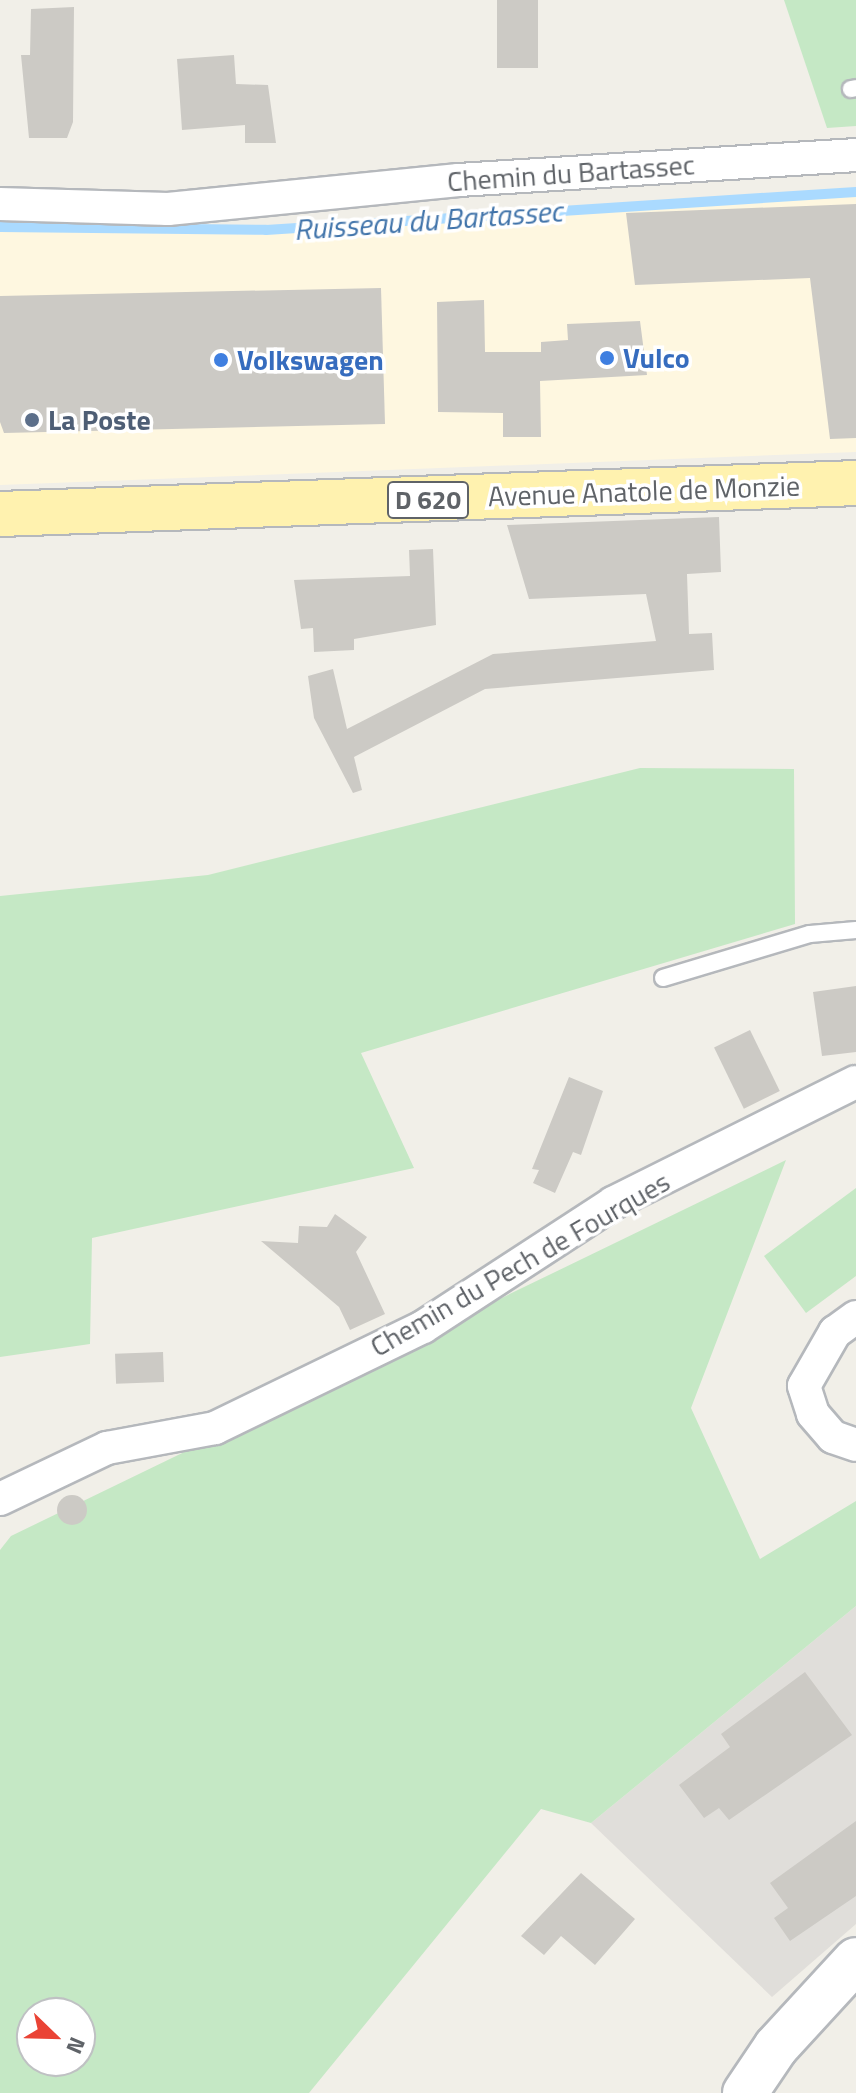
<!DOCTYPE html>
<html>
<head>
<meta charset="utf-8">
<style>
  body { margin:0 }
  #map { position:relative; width:856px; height:2093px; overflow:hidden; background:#f1efe8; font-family:"Titillium Web",sans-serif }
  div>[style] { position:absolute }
  .commercial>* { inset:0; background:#fef7e0 }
  .industrial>* { inset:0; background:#e0deda }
  .green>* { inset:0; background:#c5e8c5 }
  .stream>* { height:10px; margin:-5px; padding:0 5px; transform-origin:5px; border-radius:5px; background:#aadaff }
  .building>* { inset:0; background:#cccac5; transform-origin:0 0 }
  .round { border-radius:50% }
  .roads { filter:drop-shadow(2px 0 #b5b8bc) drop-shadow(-2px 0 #b5b8bc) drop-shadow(0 2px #b5b8bc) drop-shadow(0 -2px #b5b8bc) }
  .lane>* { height:16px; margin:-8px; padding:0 8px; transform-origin:8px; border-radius:8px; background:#fff }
  .street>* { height:32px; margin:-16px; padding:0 16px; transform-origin:16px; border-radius:16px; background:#fff }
  .secondary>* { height:44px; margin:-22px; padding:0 22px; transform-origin:22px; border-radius:22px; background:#fff }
  .primary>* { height:44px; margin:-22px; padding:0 22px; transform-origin:22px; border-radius:22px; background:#fff2af }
  .dots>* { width:22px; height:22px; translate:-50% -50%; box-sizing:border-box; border:4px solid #fff; border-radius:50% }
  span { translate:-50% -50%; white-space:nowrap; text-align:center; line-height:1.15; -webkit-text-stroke:7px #fff; paint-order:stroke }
  .shield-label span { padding:2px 6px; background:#fff; border:2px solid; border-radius:6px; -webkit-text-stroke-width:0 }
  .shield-label { font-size:26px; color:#5f6368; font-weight:700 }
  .street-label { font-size:28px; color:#5f6368 }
  .shop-label { font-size:28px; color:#366cbe; font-weight:700 }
  .left { translate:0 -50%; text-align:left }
  .service-label { font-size:28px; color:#4e5e75; font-weight:700 }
  .water-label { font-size:30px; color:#4174aa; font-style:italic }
  .north { position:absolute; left:16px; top:1997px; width:80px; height:80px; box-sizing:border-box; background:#fff; border:2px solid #bfc1c3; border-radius:50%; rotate:113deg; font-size:22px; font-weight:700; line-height:32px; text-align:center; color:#5f6368 }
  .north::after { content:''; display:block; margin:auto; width:28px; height:36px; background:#ea4335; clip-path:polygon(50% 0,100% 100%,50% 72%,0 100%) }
</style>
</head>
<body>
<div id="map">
  <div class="commercial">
    <div style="clip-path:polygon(856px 192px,856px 452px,0 485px,0 227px,266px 230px)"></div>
  </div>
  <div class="industrial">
    <div style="clip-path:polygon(856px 1606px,856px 1924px,772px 1997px,591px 1823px)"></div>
  </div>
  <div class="green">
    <div style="clip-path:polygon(784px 0,856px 0,856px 126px,827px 128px)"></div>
    <div style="clip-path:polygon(640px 768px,794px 769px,795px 924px,361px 1053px,414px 1168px,92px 1238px,90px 1344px,0 1357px,0 896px,208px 875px)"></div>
    <div style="clip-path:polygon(evenodd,786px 1160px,691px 1408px,760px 1559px,856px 1501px,856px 1606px,591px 1823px,541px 1809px,309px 2093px,0 2093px,0 1550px,11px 1536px,786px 1160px,32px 2013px,80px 2013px,80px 2061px,32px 2061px,32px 2013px)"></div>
    <div style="clip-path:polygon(856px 1188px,856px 1276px,806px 1313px,764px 1256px)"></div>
  </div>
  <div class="stream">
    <div style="left:0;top:227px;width:266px;rotate:0.6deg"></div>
    <div style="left:266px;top:230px;width:591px;rotate:-3.69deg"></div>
  </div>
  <div class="building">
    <div style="left:497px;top:0;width:41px;height:68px"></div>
    <div style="clip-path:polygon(74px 7px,73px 122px,67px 138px,29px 138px,21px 55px,30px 55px,31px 9px)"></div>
    <div style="clip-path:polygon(234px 55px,236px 84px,268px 85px,276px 143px,245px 143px,245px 125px,182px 130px,177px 59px)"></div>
    <div style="clip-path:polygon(856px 204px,856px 438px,830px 439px,810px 278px,635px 285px,626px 213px)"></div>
    <div style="clip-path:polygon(381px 288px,385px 424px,4px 433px,0 422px,0 296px)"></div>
    <div style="clip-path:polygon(484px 300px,485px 352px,541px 352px,541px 342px,568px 340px,567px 324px,640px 321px,647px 375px,540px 381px,541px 437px,503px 437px,503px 413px,438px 412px,437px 302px)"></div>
    <div style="clip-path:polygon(719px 517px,721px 572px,687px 574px,689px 634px,712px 633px,714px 670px,485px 689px,354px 757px,362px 790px,353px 793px,314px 718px,308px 676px,333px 669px,347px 729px,493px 654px,656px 641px,646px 594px,529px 599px,507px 525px)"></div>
    <div style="clip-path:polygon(433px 549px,436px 625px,354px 639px,354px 650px,314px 652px,313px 628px,301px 629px,294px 580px,410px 576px,409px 550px)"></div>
    <div style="clip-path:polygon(856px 986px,856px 1052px,822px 1056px,813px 992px)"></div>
    <div style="left:750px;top:1030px;width:68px;height:40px;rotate:64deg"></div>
    <div style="clip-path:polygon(569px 1077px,603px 1091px,581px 1155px,573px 1152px,555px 1193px,533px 1183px,539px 1170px,532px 1169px)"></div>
    <div style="clip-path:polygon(335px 1214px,367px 1237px,356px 1252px,385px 1314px,350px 1330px,339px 1307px,261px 1241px,298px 1243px,299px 1226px,327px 1227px)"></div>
    <div style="left:163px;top:1352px;width:30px;height:48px;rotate:88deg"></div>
    <div class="round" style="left:57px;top:1495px;width:30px;height:30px"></div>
    <div style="clip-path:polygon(805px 1672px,852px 1735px,729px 1820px,719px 1808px,704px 1818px,679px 1785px,730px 1747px,721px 1734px)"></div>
    <div style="clip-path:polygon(856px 1821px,856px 1896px,790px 1941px,774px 1918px,788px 1908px,770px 1883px)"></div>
    <div style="clip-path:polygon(581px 1873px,635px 1919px,595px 1965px,561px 1936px,544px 1955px,521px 1936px)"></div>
  </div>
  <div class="roads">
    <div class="lane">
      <div style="left:851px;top:89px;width:5px;rotate:-11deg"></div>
      <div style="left:663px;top:978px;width:153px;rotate:-16.7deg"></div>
      <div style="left:810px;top:934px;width:46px;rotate:-5deg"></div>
    </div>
    <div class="street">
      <div style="left:0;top:204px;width:168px;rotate:1.7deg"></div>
      <div style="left:168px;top:209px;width:292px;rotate:-5.7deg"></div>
      <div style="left:459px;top:180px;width:398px;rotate:-3.6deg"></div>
      <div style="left:856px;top:1317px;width:26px;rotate:144deg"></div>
      <div style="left:835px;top:1332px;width:62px;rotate:119.9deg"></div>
      <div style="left:804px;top:1386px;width:29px;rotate:72deg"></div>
      <div style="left:813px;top:1414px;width:30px;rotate:49deg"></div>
      <div style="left:833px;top:1437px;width:24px;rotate:19deg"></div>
      <div style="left:0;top:1499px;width:119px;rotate:-25.5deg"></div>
      <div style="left:107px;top:1448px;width:110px;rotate:-10.5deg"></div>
      <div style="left:215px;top:1428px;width:231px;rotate:-25.9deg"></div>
      <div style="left:423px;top:1327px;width:227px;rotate:-33.1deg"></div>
      <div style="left:613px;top:1203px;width:271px;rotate:-26.5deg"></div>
    </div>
    <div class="secondary">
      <div style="left:745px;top:2093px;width:55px;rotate:-56deg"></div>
      <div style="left:776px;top:2047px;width:118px;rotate:-47.4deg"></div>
    </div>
    <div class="primary">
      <div style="left:0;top:514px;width:857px;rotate:-2.07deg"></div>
    </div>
  </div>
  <div class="dots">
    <div style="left:607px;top:358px;background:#3f7fe0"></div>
    <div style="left:221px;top:360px;background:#3f7fe0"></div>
    <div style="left:32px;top:420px;background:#5c6f8a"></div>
  </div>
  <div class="shield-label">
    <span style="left:428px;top:500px">D 620</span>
  </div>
  <div class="street-label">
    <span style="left:571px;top:173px;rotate:-4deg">Chemin du Bartassec</span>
    <span style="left:644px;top:491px;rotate:-2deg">Avenue Anatole de Monzie</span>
    <span style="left:520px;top:1264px;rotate:-30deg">Chemin du Pech de Fourques</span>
  </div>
  <div class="shop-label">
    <span class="left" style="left:623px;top:358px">Vulco</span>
    <span class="left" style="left:237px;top:360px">Volkswagen</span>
  </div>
  <div class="service-label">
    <span class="left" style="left:48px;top:420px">La Poste</span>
  </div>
  <div class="water-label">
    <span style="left:428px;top:220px;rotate:-4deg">Ruisseau du Bartassec</span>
  </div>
  <div class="north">N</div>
</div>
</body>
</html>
